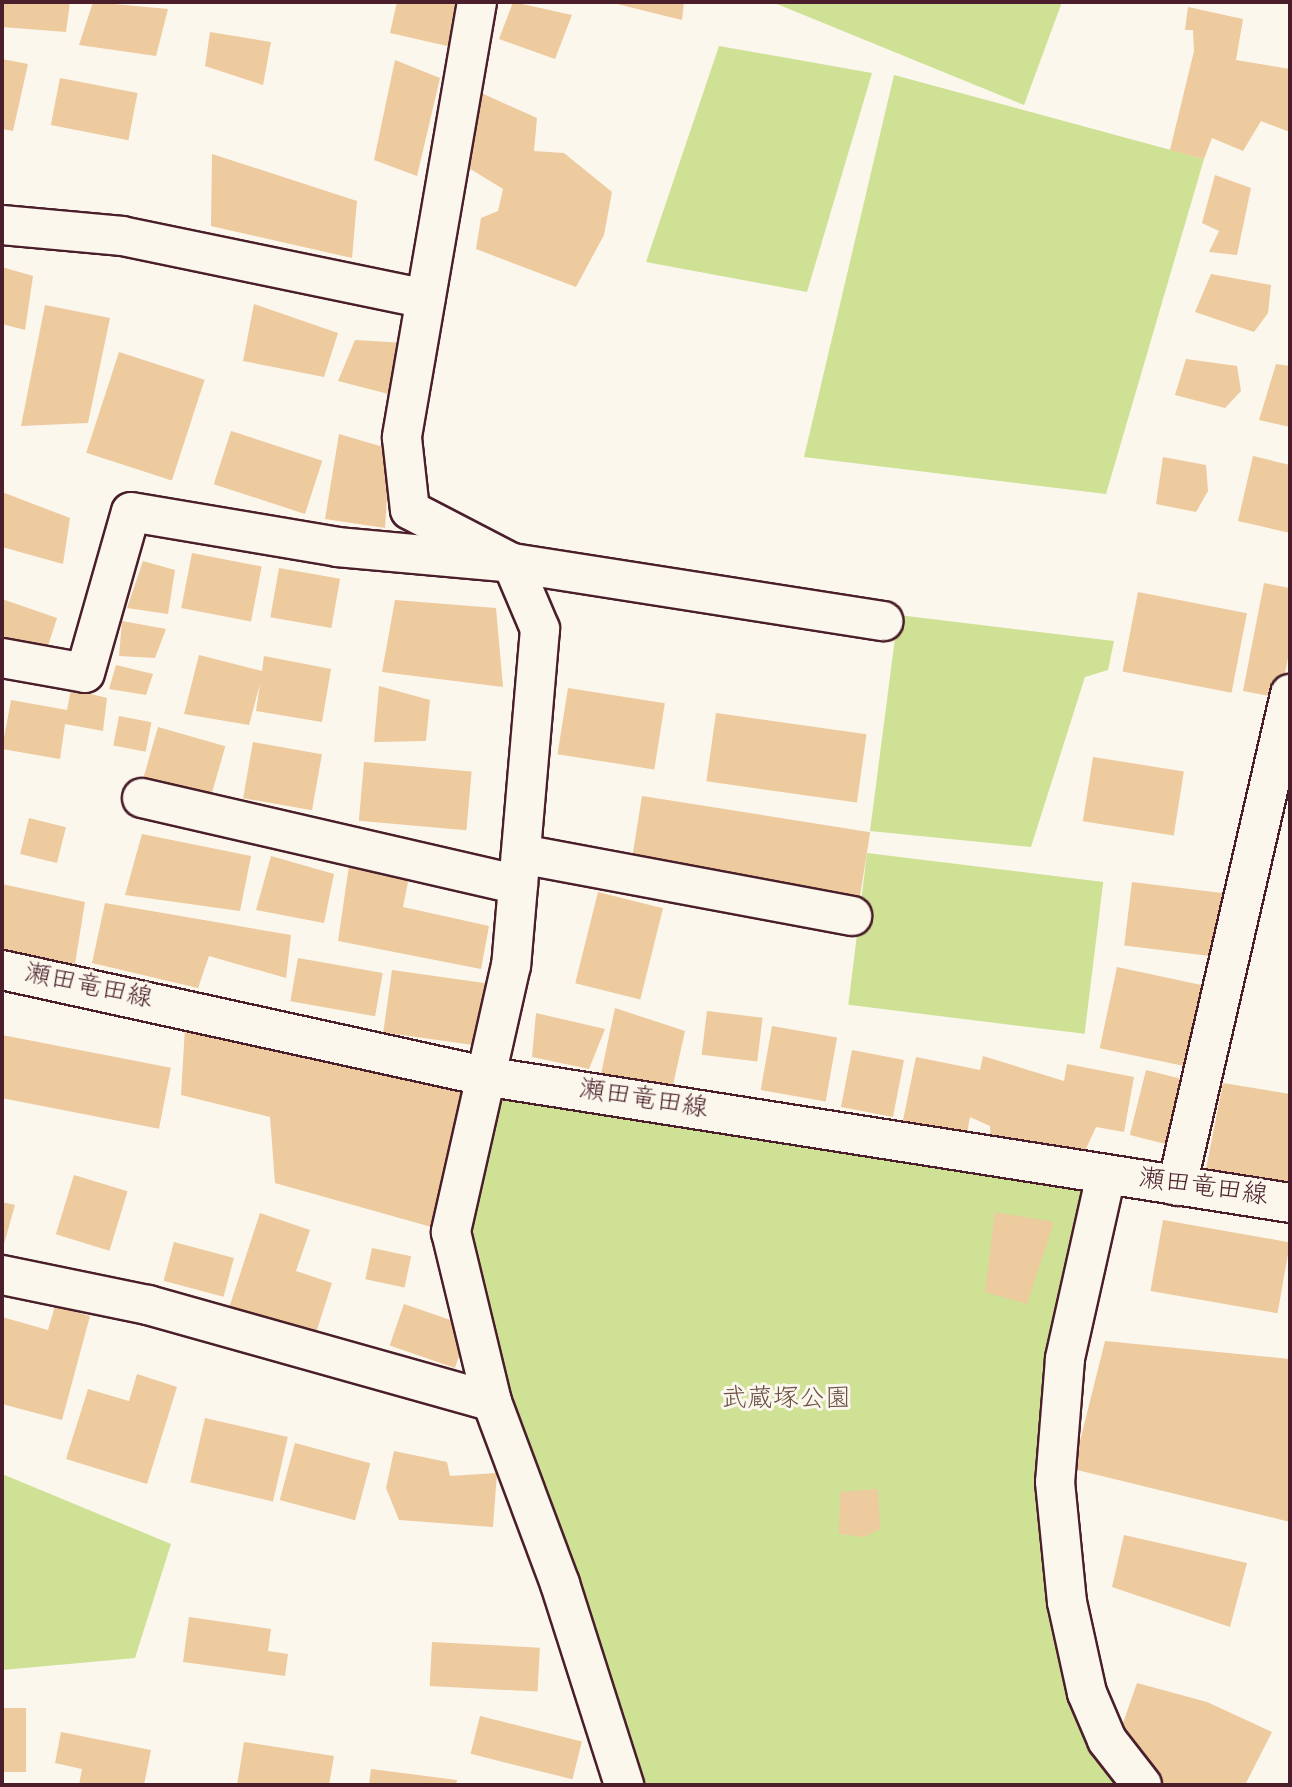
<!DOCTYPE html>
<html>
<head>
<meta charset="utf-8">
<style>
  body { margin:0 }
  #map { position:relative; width:1292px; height:1787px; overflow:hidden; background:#fbf7ec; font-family:"Gochi Hand","Klee One",sans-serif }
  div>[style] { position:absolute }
  .green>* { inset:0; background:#cee195; transform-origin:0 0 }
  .building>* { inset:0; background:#eeca9f; transform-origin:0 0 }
  .roads { filter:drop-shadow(2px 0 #4a1f2b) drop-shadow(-2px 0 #4a1f2b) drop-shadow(0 2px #4a1f2b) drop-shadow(0 -2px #4a1f2b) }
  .minor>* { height:38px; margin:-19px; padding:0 19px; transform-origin:19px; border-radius:19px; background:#fbf7ec }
  .major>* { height:38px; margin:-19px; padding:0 19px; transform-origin:19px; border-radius:19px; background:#fbf7ec }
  span { translate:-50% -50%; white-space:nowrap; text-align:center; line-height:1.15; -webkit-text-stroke:6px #fbf7ec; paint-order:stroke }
  .street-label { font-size:26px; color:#4a1f2b }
  .park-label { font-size:26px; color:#6b5046 }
  .frame { position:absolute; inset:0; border:4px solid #4a1f2b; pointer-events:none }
</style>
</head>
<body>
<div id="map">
  <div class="green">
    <div style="clip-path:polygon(772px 2px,1062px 2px,1024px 105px)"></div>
    <div style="clip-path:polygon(719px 46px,872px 73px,807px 292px,646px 262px)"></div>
    <div style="clip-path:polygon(894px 75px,1204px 159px,1106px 494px,804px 457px)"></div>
    <div style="clip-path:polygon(898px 615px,1114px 641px,1108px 670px,1085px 677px,1031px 847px,870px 831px)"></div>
    <div style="left:867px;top:853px;width:238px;height:153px;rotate:7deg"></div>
    <div style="clip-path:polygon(484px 1076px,1106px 1175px,1065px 1359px,1067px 1602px,1142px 1785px,624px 1785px,451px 1232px)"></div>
    <div style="clip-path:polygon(2px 1474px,171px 1544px,135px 1658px,2px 1670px)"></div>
  </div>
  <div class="building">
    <div style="clip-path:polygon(2px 2px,70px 2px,66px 32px,2px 27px)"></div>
    <div style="clip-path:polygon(93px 2px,168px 9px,156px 56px,79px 45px)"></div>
    <div style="clip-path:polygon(397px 2px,469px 2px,456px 48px,390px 33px)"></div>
    <div style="clip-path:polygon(513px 2px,572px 15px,555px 59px,499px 39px)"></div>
    <div style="clip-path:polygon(613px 2px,684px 2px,682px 20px,613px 3px)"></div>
    <div style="clip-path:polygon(1188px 7px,1243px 19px,1236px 60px,1290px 69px,1290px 132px,1261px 121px,1243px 151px,1212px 138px,1204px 159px,1170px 150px,1194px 51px,1193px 30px,1185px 30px)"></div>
    <div style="clip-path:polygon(210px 32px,271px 42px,263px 85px,205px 66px)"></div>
    <div style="clip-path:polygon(2px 59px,28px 64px,13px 131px,2px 129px)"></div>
    <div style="clip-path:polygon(395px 60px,440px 78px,417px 176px,374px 160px)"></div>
    <div style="left:60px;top:78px;width:79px;height:48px;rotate:11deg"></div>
    <div style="clip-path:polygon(479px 92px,537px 118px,534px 151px,564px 153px,612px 192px,604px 235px,576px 287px,476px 249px,481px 218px,498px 211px,503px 189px,459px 162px)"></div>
    <div style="clip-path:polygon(212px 154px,357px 201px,352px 258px,211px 226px)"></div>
    <div style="clip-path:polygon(1215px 175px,1251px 188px,1237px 255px,1209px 252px,1219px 231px,1202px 223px)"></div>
    <div style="clip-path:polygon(2px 267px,33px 276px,25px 330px,2px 324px)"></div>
    <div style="clip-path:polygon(1211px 274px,1271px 285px,1268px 313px,1254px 332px,1195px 312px)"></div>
    <div style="clip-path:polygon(254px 304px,338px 333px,324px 377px,243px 361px)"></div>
    <div style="clip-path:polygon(45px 305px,110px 318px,88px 423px,21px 426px)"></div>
    <div style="clip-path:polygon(355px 340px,406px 343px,400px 397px,338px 381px)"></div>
    <div style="left:119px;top:352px;width:90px;height:106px;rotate:18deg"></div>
    <div style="clip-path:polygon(1186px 359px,1237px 366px,1241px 391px,1225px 408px,1175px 395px)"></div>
    <div style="clip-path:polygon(1276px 364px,1290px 366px,1290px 427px,1259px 420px)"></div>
    <div style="left:231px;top:431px;width:96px;height:56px;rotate:18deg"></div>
    <div style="clip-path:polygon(339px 434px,390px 449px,385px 528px,325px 519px)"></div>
    <div style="clip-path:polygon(1253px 456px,1290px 465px,1290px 533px,1238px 521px)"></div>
    <div style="clip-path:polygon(1163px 457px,1206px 465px,1208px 491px,1196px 512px,1156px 504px)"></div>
    <div style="clip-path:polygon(2px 492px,70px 518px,63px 564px,2px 547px)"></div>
    <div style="left:192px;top:553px;width:71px;height:56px;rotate:11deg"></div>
    <div style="clip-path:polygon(143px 561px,175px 570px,168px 614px,127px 608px)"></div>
    <div style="left:279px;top:568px;width:62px;height:50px;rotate:10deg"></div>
    <div style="clip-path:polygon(1264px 583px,1290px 588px,1290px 648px,1280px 698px,1243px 691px)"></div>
    <div style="left:1138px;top:592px;width:111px;height:81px;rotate:11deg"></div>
    <div style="clip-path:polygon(2px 599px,57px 618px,44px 658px,2px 650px)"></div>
    <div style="clip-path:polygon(395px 600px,496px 608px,503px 687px,382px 672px)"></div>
    <div style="clip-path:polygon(122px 621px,166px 629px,155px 658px,119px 656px)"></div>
    <div style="clip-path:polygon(199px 655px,262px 671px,264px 656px,331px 669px,322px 722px,256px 711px,260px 684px,249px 725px,184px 714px)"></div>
    <div style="clip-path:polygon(116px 665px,153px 674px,146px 695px,109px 689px)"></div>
    <div style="clip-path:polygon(379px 686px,430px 700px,426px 741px,374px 742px)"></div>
    <div style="left:568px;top:688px;width:98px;height:67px;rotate:9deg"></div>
    <div style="clip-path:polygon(71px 689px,107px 698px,103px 731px,65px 724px,60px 759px,2px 749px,11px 700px,67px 710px)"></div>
    <div style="left:716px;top:713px;width:152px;height:69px;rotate:8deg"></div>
    <div style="left:119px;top:716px;width:33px;height:30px;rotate:11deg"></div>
    <div style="left:158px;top:727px;width:70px;height:53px;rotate:16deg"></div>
    <div style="left:253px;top:742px;width:70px;height:57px;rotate:10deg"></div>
    <div style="left:1093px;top:757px;width:92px;height:65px;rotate:9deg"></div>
    <div style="left:364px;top:762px;width:108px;height:59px;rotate:5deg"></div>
    <div style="left:642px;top:796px;width:231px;height:73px;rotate:9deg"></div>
    <div style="left:29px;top:818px;width:38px;height:37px;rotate:14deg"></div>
    <div style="clip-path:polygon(142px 834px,251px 856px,240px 911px,125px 895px)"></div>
    <div style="clip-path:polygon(271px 856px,334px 874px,324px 923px,256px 910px)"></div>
    <div style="clip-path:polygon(349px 866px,410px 872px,403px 907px,489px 926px,481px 969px,338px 941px)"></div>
    <div style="left:1132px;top:882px;width:101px;height:64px;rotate:7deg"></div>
    <div style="clip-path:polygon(2px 884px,85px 902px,75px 964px,2px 952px)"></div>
    <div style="left:598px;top:892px;width:67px;height:94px;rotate:14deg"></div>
    <div style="clip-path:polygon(105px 903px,291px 935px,286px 978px,209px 956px,198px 988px,92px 963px)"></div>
    <div style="left:298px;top:958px;width:86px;height:44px;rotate:10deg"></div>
    <div style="left:1117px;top:967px;width:97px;height:83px;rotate:12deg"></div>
    <div style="left:392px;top:970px;width:95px;height:63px;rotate:8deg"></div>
    <div style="clip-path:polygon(615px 1008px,685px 1031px,673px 1085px,601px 1074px)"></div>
    <div style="left:707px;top:1011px;width:56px;height:44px;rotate:7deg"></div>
    <div style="clip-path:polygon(536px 1013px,605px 1029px,589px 1069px,532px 1057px)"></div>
    <div style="left:772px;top:1026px;width:66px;height:65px;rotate:10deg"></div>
    <div style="clip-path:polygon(185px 1027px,468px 1093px,435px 1228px,275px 1183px,270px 1117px,181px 1095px)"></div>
    <div style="left:2px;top:1035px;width:172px;height:62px;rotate:11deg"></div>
    <div style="left:852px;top:1050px;width:53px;height:58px;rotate:11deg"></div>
    <div style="clip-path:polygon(983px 1056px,1064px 1081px,1067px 1064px,1134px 1077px,1124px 1132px,1096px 1127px,1080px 1162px,991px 1144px,990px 1126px,970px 1117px,966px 1139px,902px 1125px,916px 1057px,980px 1070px)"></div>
    <div style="left:1146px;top:1070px;width:42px;height:67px;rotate:14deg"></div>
    <div style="clip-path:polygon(1223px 1083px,1290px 1094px,1290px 1186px,1205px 1174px)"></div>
    <div style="left:74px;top:1175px;width:56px;height:62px;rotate:17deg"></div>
    <div style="clip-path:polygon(2px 1202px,15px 1205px,4px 1244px,2px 1244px)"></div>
    <div style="clip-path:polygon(995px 1212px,1054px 1222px,1027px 1304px,985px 1292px)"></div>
    <div style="clip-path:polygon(260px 1213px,310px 1230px,296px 1271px,332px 1283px,315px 1336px,229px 1308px)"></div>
    <div style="left:1163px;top:1220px;width:129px;height:72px;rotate:10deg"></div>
    <div style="left:174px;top:1242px;width:62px;height:40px;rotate:15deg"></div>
    <div style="left:372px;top:1248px;width:40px;height:32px;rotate:12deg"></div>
    <div style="left:404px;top:1304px;width:69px;height:44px;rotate:19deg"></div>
    <div style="clip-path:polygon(55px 1306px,90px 1316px,62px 1420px,2px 1404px,2px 1317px,48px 1330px)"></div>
    <div style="clip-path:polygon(1105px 1341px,1290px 1359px,1290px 1522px,1073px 1469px)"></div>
    <div style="clip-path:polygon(137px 1374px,177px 1387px,147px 1484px,66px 1459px,88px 1389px,129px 1401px)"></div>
    <div style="left:205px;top:1418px;width:85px;height:66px;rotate:13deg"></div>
    <div style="left:295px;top:1443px;width:78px;height:59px;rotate:15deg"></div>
    <div style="clip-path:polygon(394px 1451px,447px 1462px,450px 1476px,497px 1473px,493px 1527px,399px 1520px,386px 1488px)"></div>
    <div style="clip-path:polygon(878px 1489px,880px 1529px,864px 1537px,839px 1534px,840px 1492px)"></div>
    <div style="clip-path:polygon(1124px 1535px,1247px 1563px,1230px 1627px,1112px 1587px)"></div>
    <div style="clip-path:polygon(189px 1617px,271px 1629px,268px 1651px,288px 1654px,285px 1676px,183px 1662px)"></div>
    <div style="left:432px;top:1642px;width:108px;height:44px;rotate:3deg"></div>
    <div style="clip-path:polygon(1137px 1683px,1207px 1702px,1272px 1732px,1245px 1785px,1147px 1785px,1123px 1723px)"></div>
    <div style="left:2px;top:1708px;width:24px;height:64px"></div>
    <div style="left:480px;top:1716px;width:105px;height:39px;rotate:14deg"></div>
    <div style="clip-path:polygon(61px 1732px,151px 1750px,144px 1785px,79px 1785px,82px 1769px,55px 1763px)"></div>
    <div style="clip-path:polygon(244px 1742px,334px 1756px,329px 1785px,237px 1785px)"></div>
    <div style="clip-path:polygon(371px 1769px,457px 1780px,456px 1785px,369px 1785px)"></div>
  </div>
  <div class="roads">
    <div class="minor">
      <div style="left:477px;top:2px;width:442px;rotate:99.8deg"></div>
      <div style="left:402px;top:438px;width:72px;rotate:83.7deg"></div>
      <div style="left:410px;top:510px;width:115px;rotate:27.5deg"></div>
      <div style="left:512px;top:563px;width:72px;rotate:67deg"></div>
      <div style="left:540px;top:629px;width:337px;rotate:94.9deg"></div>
      <div style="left:511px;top:965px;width:274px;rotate:102.7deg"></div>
      <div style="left:451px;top:1232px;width:175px;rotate:76.4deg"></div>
      <div style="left:492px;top:1402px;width:194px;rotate:69.5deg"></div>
      <div style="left:560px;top:1584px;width:211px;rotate:72.3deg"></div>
      <div style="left:2px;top:225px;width:121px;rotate:5.2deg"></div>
      <div style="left:122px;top:236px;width:310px;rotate:11.7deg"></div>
      <div style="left:2px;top:658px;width:84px;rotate:10.2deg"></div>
      <div style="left:85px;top:673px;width:167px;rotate:-74.1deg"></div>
      <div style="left:131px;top:512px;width:209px;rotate:9.6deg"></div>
      <div style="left:337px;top:547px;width:176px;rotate:5.2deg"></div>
      <div style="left:512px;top:563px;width:376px;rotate:8.9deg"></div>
      <div style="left:142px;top:798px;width:386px;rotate:13deg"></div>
      <div style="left:521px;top:854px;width:337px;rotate:10.6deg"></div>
      <div style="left:1106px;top:1175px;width:189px;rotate:102.6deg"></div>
      <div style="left:1065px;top:1359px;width:123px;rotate:94.6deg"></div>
      <div style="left:1055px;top:1482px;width:121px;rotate:84.3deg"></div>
      <div style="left:1067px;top:1602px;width:93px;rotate:77.6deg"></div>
      <div style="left:1087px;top:1693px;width:51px;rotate:66.9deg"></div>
      <div style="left:1107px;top:1740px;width:57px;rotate:52.1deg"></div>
      <div style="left:1177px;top:1186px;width:505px;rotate:-77.06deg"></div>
      <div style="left:2px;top:1275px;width:149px;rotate:11.6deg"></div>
      <div style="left:148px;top:1305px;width:357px;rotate:15.7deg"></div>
    </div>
    <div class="major">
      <div style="left:2px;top:970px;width:494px;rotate:12.4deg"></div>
      <div style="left:484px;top:1076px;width:816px;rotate:8.95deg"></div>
    </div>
  </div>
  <div class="street-label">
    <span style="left:88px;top:989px;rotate:12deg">瀬田竜田線</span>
    <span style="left:643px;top:1102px;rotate:9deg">瀬田竜田線</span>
    <span style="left:1203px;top:1190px;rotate:8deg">瀬田竜田線</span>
  </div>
  <div class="park-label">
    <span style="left:786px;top:1402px">武蔵塚公園</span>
  </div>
  <div class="frame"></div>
</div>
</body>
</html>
